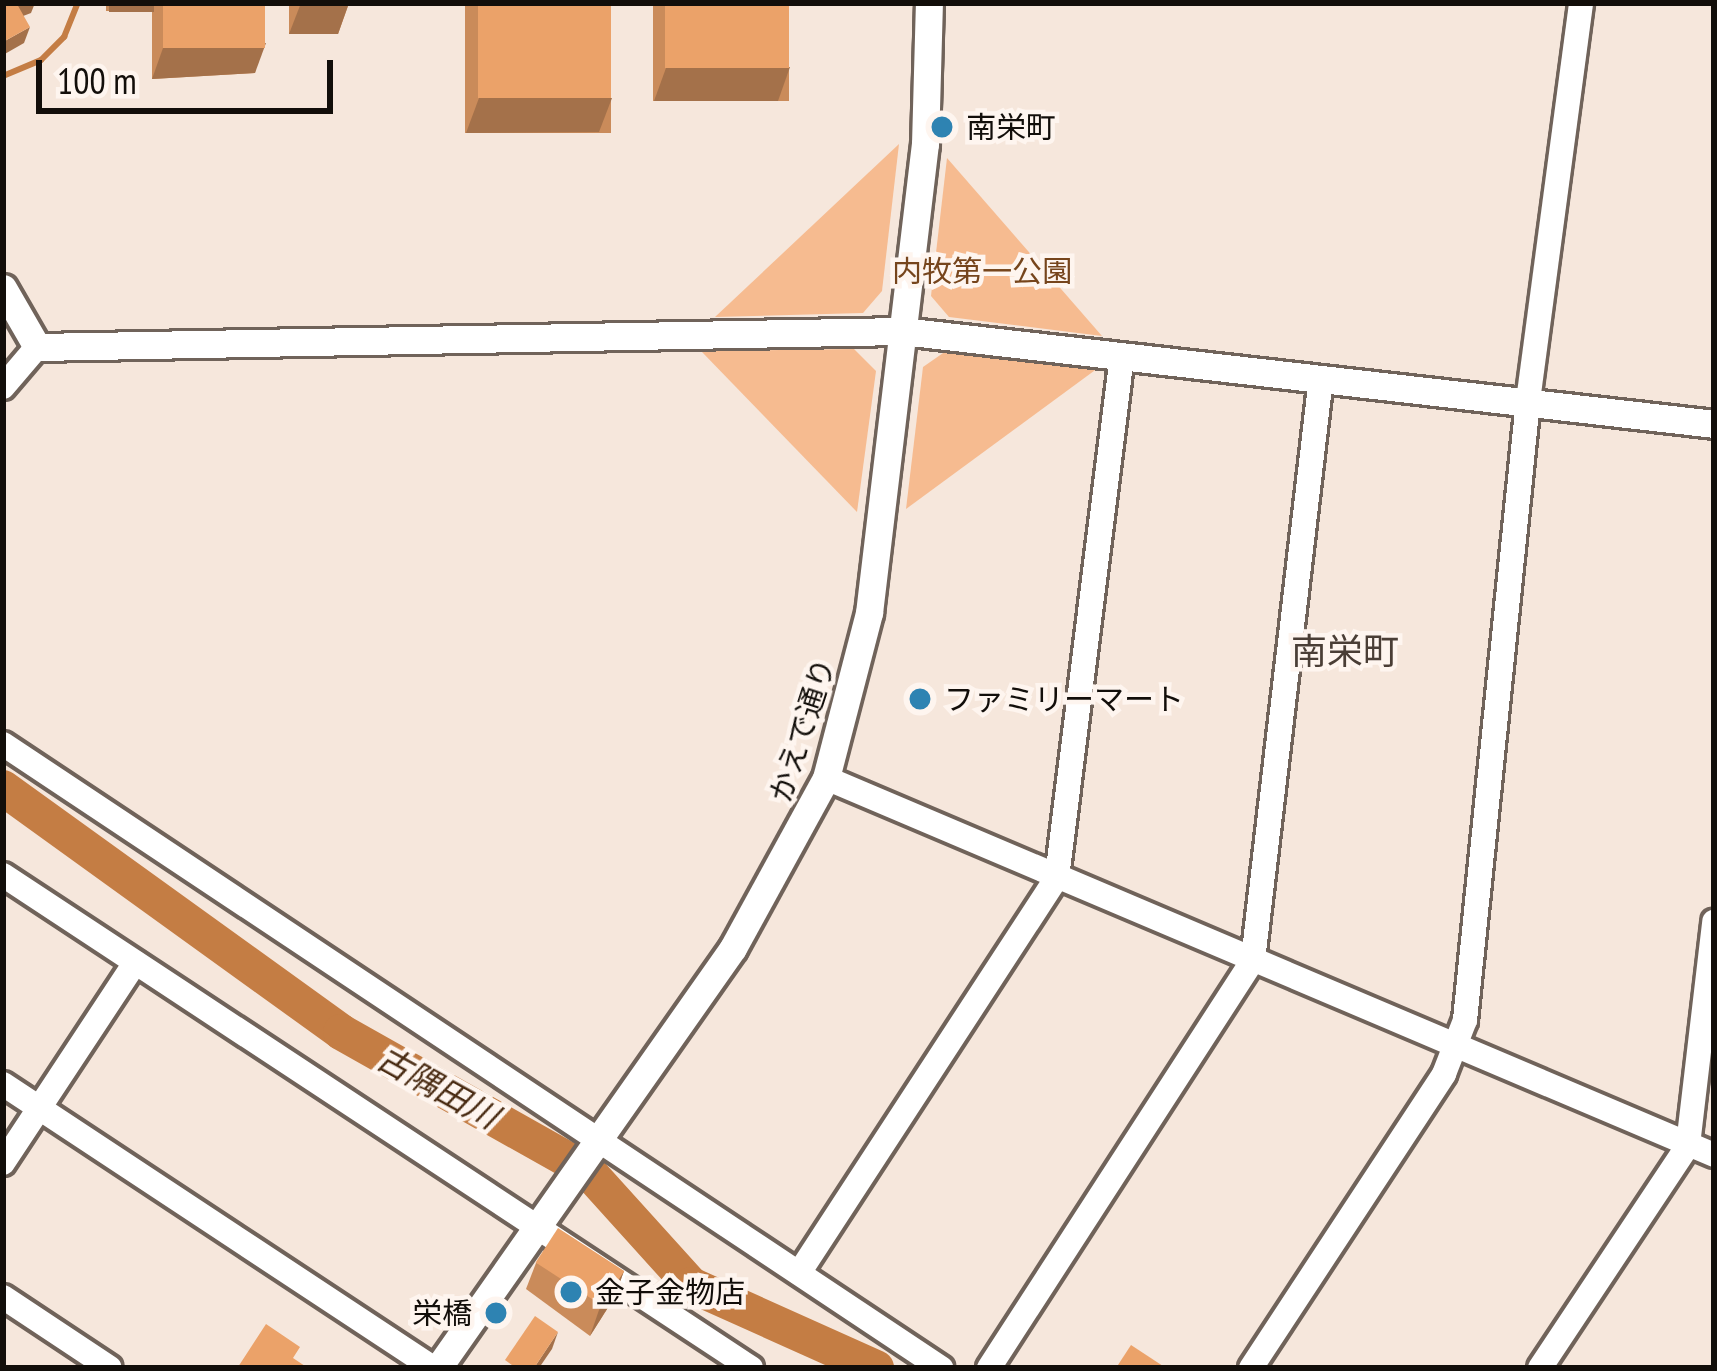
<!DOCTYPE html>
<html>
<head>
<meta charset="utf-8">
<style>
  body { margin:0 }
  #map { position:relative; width:1717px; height:1371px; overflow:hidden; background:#f6e7dc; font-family:"PT Sans Narrow","Noto Sans JP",sans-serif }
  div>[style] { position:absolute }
  .green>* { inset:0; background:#f6bb90 }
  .stream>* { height:6px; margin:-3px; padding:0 3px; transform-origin:3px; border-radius:3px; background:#c47d44 }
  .river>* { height:36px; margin:-18px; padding:0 18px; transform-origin:18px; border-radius:18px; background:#c47d44 }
  .roads { filter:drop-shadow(3px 0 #70635a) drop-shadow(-3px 0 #70635a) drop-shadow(0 3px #70635a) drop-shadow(0 -3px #70635a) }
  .minor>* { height:24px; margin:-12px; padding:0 12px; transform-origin:12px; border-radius:12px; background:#fff }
  .tertiary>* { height:27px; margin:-13.5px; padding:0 13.5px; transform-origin:13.5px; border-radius:13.5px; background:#fff }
  .wall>* { inset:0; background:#ca8b5a; transform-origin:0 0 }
  .shaded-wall>* { inset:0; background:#a4714a; transform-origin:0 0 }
  .building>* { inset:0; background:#eba269; transform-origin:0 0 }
  .dots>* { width:33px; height:33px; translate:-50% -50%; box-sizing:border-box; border:6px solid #fef5ef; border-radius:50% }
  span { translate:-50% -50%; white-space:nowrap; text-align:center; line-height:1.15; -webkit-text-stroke:9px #fef5ef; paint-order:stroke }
  .poi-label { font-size:30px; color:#120e0a }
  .left { translate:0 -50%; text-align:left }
  .right { translate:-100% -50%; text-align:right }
  .park-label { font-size:30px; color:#76451c }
  .street-label { font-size:30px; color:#120e0a }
  .water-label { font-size:33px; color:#492b12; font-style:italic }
  .quarter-label { font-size:36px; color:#4a3e36 }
  .frame { position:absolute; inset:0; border:6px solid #120e0a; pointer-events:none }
  .scale { position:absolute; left:36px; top:60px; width:297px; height:54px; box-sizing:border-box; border:6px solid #120e0a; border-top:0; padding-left:15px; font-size:36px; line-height:42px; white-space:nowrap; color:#120e0a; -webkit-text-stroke:9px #fef5ef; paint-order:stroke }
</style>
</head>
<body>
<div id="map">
  <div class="green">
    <div style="clip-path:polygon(899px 144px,882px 291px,863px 313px,715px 317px)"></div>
    <div style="clip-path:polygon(947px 158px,1102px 336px,949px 317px,931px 296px)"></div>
    <div style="clip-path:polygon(854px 349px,876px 371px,857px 512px,701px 351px)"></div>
    <div style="clip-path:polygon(946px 351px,1098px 368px,906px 509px,923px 367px)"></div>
  </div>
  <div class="stream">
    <div style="left:3px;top:76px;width:41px;rotate:-22.8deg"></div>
    <div style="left:41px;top:60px;width:33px;rotate:-45deg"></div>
    <div style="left:64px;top:37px;width:37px;rotate:-68deg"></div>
  </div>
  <div class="river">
    <div style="left:3px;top:788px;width:417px;rotate:35.8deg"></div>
    <div style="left:341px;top:1032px;width:283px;rotate:29.4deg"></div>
    <div style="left:588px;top:1171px;width:154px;rotate:47.9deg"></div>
    <div style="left:691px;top:1285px;width:203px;rotate:24.2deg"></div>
  </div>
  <div class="roads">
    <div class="minor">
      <div style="left:3px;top:387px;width:52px;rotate:-49.6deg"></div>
      <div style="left:3px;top:744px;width:1127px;rotate:33.63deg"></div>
      <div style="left:826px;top:778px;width:965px;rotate:23deg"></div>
      <div style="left:3px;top:875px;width:896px;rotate:33.39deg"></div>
      <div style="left:3px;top:1084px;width:515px;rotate:33.44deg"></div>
      <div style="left:3px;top:1163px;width:240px;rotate:-56.6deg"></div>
      <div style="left:799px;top:1273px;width:473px;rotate:-56.9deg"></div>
      <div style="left:1057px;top:877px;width:525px;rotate:-82.89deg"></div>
      <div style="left:3px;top:1297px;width:128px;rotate:33.6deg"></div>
      <div style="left:989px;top:1368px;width:486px;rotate:-57.1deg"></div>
      <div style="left:1253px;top:960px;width:586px;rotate:-83.34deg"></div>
      <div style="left:1251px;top:1368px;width:352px;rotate:-56.7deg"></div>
      <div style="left:1444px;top:1074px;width:58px;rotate:-68.7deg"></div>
      <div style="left:1465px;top:1020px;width:622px;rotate:-84.19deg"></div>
      <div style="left:1528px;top:401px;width:402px;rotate:-82.4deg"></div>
      <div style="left:1540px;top:1368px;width:268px;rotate:-56.4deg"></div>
      <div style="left:1688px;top:1145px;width:225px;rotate:-83.3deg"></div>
    </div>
    <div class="tertiary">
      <div style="left:3px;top:288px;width:68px;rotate:60deg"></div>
      <div style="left:37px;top:347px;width:865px;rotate:-1.06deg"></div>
      <div style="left:902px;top:331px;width:817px;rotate:6.53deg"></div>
      <div style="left:438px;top:1368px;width:513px;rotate:-54.92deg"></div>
      <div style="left:733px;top:948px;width:194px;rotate:-61.3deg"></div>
      <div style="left:826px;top:778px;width:171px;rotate:-75.4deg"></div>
      <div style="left:869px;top:613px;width:472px;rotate:-83.2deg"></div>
      <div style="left:925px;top:144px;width:141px;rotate:-88.4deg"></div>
    </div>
  </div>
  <div class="wall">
    <div style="clip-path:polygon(106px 3px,265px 3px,255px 73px,152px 79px,152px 11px,106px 11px)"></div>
    <div style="clip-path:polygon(289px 3px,349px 3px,338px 34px,289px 34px)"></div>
    <div style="left:465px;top:3px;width:146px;height:130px"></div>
    <div style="left:653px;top:3px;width:136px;height:98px"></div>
    <div style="clip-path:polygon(536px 1263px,624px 1271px,614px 1298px,590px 1336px,526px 1289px)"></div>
  </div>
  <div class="shaded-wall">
    <div style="clip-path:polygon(20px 3px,35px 3px,31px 13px,10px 21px,17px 4px)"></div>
    <div style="left:109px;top:3px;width:45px;height:9px"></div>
    <div style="clip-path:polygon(301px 3px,349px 3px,338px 34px,289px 34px)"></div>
    <div style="clip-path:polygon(30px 27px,24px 43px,3px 55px,3px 42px)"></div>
    <div style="clip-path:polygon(266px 43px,255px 73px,152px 79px,163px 48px)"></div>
    <div style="clip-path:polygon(790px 67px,778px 101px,654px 101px,666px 68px)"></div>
    <div style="clip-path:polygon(479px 98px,612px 98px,599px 132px,466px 133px)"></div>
    <div style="clip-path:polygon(624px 1271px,614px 1298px,590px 1336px,599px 1310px)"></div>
    <div style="clip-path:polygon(558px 1332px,552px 1349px,539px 1368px,534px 1368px)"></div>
  </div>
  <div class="building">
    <div style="clip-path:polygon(3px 3px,20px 3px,17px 4px,30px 27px,3px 42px)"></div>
    <div style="left:163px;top:3px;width:102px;height:45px"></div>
    <div style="left:478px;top:3px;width:133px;height:95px"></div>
    <div style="left:665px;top:3px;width:124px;height:65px"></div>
    <div style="left:558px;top:1228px;width:79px;height:41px;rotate:33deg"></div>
    <div style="clip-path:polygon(535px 1316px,558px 1332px,534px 1368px,516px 1368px,505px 1360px)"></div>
    <div style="clip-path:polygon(266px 1324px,300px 1347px,293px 1358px,308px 1368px,238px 1367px)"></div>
    <div style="clip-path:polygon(1131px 1345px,1166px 1368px,1116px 1368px)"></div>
  </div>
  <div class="dots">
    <div style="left:942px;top:127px;background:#2e83b2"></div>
    <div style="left:920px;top:699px;background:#2e83b2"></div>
    <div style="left:571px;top:1292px;background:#2e83b2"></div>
    <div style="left:496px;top:1313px;background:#2e83b2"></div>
  </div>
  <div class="poi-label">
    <span class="left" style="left:966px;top:127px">南栄町</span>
    <span class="left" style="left:944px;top:699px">ファミリーマート</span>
    <span class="left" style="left:595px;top:1292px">金子金物店</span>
    <span class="right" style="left:472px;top:1313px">栄橋</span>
  </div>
  <div class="park-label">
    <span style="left:982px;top:271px">内牧第一公園</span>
  </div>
  <div class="street-label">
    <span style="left:802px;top:730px;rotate:-72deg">かえで通り</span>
  </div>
  <div class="water-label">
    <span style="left:438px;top:1087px;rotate:29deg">古隅田川</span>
  </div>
  <div class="quarter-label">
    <span style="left:1345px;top:651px">南栄町</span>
  </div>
  <div class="frame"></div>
  <div class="scale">100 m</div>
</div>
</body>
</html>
